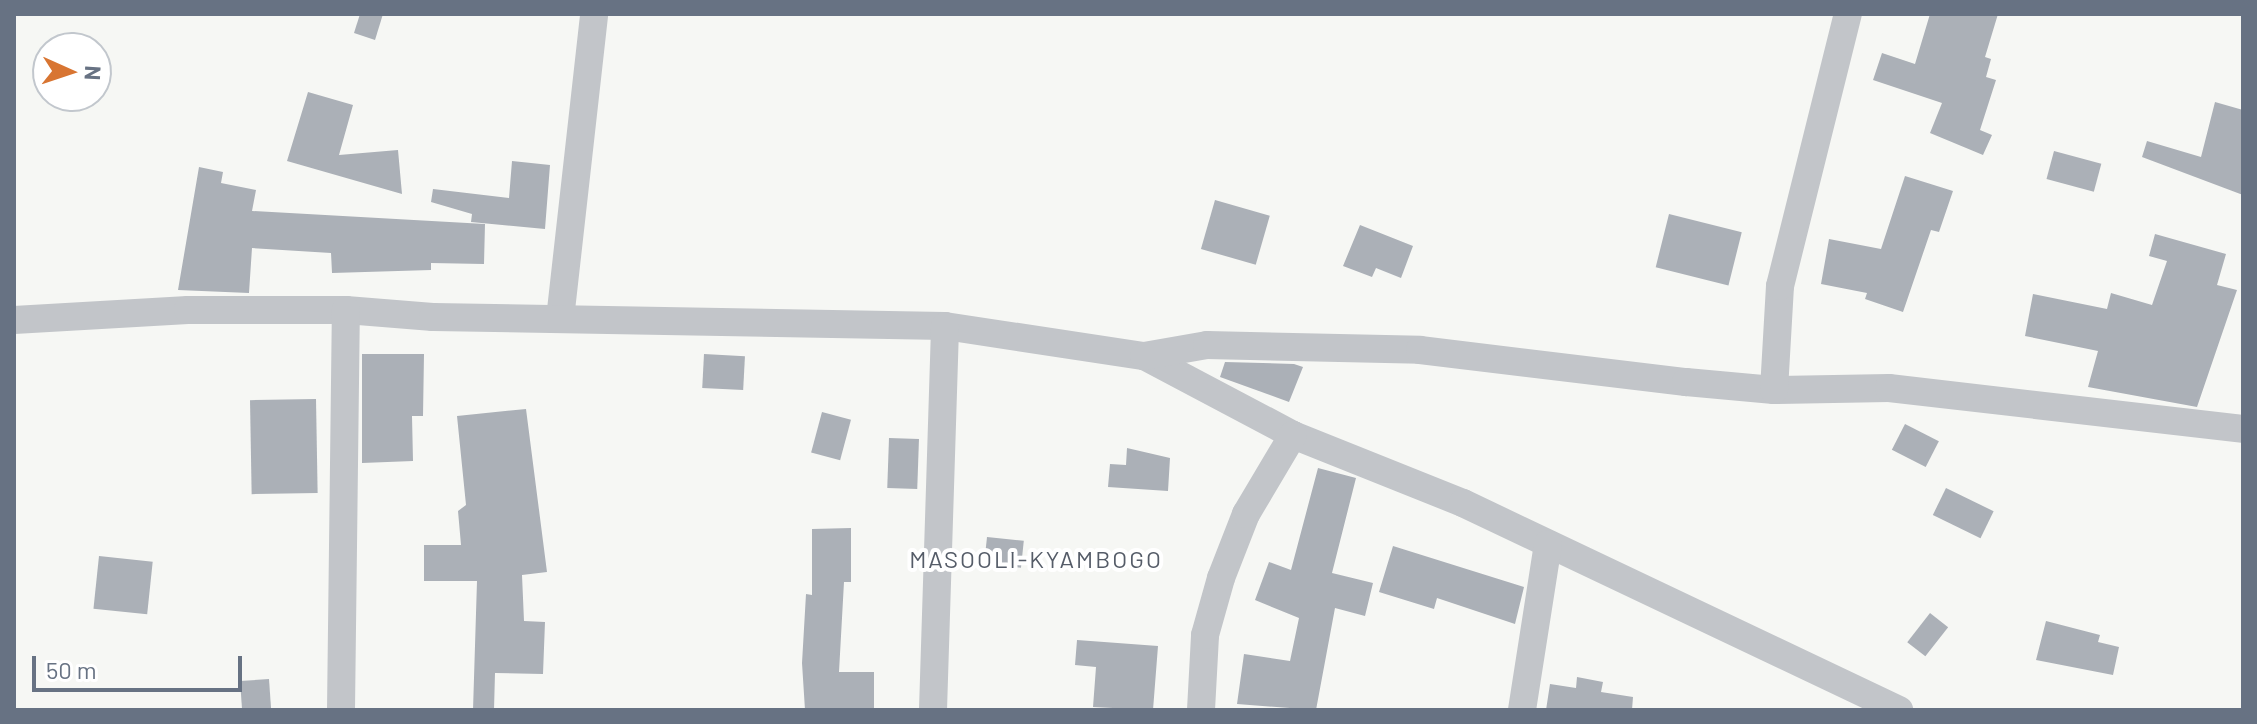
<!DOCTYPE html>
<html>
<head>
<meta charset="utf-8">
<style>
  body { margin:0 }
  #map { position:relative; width:2257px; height:724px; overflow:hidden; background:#f6f7f4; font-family:Barlow,sans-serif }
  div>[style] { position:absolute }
  .building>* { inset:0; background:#abb0b7; transform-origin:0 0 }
  .minor>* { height:28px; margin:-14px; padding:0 14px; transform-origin:14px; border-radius:14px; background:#c2c5c9 }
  span { translate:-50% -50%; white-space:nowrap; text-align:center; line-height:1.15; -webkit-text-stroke:8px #fff; paint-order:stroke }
  .quarter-label { font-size:24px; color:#555c68; letter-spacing:2px }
  .frame { position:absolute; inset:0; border:16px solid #677283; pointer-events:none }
  .north { position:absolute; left:32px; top:32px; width:80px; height:80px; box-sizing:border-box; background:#fff; border:2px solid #c2c7cd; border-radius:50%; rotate:93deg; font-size:22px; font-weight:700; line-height:32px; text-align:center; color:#677283 }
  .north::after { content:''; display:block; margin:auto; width:28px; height:36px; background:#d87532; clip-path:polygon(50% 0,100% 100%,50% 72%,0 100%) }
  .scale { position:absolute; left:32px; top:656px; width:210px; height:36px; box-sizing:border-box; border:4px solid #677283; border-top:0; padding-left:10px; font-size:24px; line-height:28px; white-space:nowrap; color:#677283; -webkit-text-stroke:6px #fff; paint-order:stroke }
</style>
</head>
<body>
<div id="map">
  <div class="building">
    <div style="clip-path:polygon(360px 14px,383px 14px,375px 40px,354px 33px)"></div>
    <div style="clip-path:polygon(1930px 14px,1998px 14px,1985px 57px,1991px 59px,1986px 77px,1996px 80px,1980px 130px,1992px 135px,1983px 155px,1930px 133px,1942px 103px,1873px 80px,1882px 53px,1915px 64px)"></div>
    <div style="clip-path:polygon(308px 92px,353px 105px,339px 155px,398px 150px,402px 194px,287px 161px)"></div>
    <div style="clip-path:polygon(2215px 102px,2243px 110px,2243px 195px,2142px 157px,2147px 141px,2201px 157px)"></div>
    <div style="left:2054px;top:151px;width:49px;height:29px;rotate:15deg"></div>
    <div style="clip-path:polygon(512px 161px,550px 165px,545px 229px,471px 222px,472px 214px,431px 202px,433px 189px,509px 198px)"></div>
    <div style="clip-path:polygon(199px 167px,223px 172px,221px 183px,256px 190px,252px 211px,485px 224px,484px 264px,431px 263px,431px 270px,332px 273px,331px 253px,252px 248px,249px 293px,178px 290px)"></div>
    <div style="clip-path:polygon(1905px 176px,1953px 191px,1939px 232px,1931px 230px,1903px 312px,1865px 299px,1867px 293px,1821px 284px,1829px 239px,1881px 249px)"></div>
    <div style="left:1215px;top:200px;width:57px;height:51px;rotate:16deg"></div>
    <div style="left:1669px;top:214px;width:75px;height:55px;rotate:14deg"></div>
    <div style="clip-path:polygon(1360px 225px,1413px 246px,1401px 278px,1376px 268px,1372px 277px,1343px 266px)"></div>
    <div style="clip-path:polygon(2155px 234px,2226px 254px,2217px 285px,2237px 290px,2197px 407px,2088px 387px,2098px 351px,2025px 336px,2033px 294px,2107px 309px,2111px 293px,2152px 305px,2167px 261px,2149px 256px)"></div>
    <div style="clip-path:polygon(362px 354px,424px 354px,423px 416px,412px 416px,413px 461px,362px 463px)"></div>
    <div style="left:704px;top:354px;width:41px;height:34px;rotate:3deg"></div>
    <div style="clip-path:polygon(1225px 362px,1294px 364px,1303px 367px,1289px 402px,1220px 377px)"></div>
    <div style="left:316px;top:399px;width:94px;height:66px;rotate:89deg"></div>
    <div style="clip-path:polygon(526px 409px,547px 572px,522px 575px,524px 621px,545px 622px,543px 674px,495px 673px,494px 710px,473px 710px,477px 581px,424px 581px,424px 545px,461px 545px,458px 511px,466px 505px,457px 416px)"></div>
    <div style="left:822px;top:412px;width:30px;height:42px;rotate:15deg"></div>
    <div style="left:1905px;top:424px;width:38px;height:29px;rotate:27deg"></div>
    <div style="left:889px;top:438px;width:30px;height:50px;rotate:2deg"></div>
    <div style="clip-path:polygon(1127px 448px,1170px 458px,1168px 491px,1108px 487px,1110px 464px,1126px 465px)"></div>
    <div style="clip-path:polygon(1318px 468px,1356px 478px,1332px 573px,1373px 583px,1365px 616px,1335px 608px,1316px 710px,1237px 704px,1244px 654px,1290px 661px,1299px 618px,1255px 600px,1269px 562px,1291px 570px)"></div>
    <div style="left:1946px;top:488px;width:53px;height:30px;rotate:26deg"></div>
    <div style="clip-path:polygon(851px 528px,851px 582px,844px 582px,839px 672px,874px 672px,874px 710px,805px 710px,802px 663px,806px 594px,812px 595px,812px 529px)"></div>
    <div style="left:987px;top:537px;width:37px;height:27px;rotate:6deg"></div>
    <div style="clip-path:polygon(1393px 546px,1524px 587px,1515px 624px,1437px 598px,1434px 609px,1379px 592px)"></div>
    <div style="left:99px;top:556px;width:54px;height:53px;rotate:6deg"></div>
    <div style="left:1930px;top:613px;width:23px;height:37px;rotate:38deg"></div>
    <div style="clip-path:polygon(2046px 621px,2100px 635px,2098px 642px,2119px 647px,2113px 675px,2036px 660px)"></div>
    <div style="clip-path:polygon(1077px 640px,1158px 646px,1153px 710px,1093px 707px,1096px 667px,1075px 665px)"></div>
    <div style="clip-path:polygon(1577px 677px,1603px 682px,1601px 692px,1633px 697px,1632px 710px,1546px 710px,1550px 684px,1576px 688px)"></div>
    <div style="left:269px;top:679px;width:31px;height:29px;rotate:86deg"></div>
  </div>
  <div class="minor">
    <div style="left:560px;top:319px;width:307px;rotate:-83.6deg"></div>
    <div style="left:14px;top:320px;width:174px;rotate:-3.3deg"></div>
    <div style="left:188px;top:310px;width:158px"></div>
    <div style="left:346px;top:310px;width:87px;rotate:4.6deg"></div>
    <div style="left:433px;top:317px;width:512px;rotate:1.01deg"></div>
    <div style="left:945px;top:326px;width:201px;rotate:8.6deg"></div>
    <div style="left:1144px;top:356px;width:169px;rotate:27.9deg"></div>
    <div style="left:1293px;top:435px;width:183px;rotate:21.8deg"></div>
    <div style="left:1463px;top:503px;width:483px;rotate:25.4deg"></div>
    <div style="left:1144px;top:356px;width:64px;rotate:-9.9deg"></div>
    <div style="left:1207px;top:345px;width:213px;rotate:1.3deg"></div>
    <div style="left:1420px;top:350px;width:268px;rotate:6.9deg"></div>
    <div style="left:1686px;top:382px;width:88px;rotate:5.2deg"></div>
    <div style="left:1774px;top:390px;width:115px;rotate:-1deg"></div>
    <div style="left:1889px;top:388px;width:356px;rotate:6.6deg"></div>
    <div style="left:1774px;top:390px;width:104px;rotate:-86.7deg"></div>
    <div style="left:1780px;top:286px;width:280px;rotate:-76deg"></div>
    <div style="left:341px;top:710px;width:400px;rotate:-89.3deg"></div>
    <div style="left:933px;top:710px;width:384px;rotate:-88.2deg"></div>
    <div style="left:1201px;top:710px;width:75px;rotate:-86.9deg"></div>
    <div style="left:1205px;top:635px;width:59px;rotate:-74.3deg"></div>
    <div style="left:1221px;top:578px;width:69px;rotate:-68.7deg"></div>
    <div style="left:1246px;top:514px;width:92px;rotate:-59.3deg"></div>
    <div style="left:1522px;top:710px;width:168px;rotate:-81.1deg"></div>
  </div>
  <div class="quarter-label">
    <span style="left:1036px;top:559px">MASOOLI-KYAMBOGO</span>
  </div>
  <div class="frame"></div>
  <div class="north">N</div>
  <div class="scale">50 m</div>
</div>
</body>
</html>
